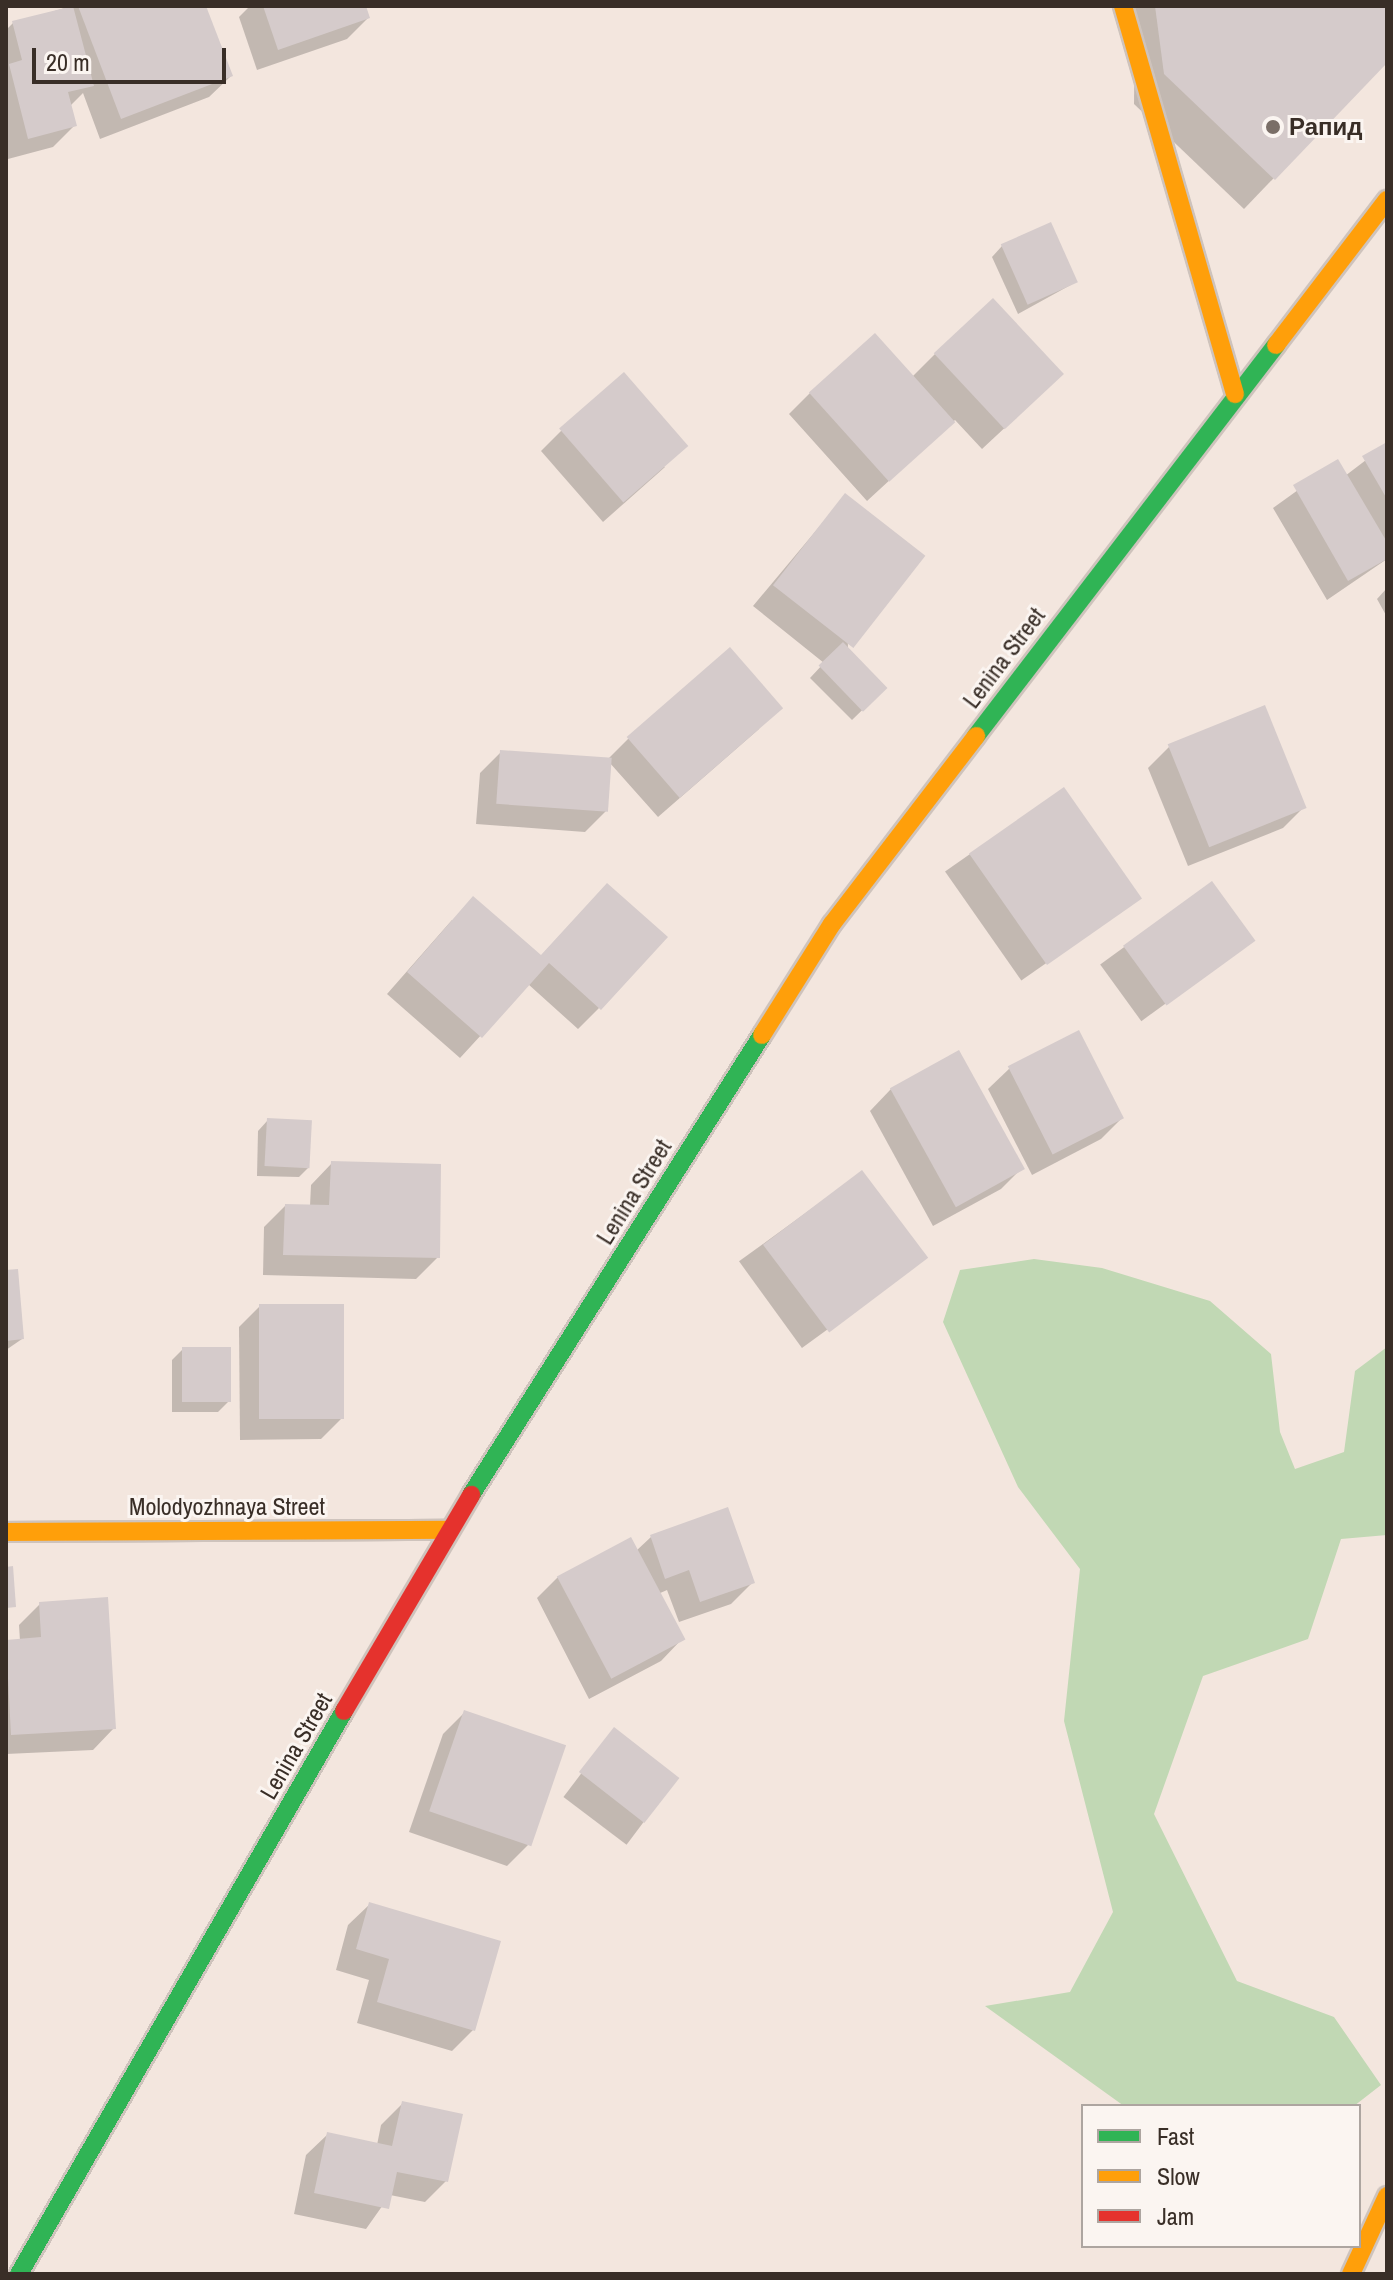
<!DOCTYPE html>
<html>
<head>
<meta charset="utf-8">
<style>
  body { margin:0 }
  #map { position:relative; width:1393px; height:2280px; overflow:hidden; background:#f3e6de; font-family:"Archivo Narrow",sans-serif }
  div>[style] { position:absolute }
  .forest>* { inset:0; background:#c1d8b4 }
  .shadow>* { inset:0; background:#0003; transform-origin:0 0 }
  .building>* { inset:0; background:#d5cbcb; transform-origin:0 0 }
  .roads { filter:drop-shadow(2px 0 #cec3bc) drop-shadow(-2px 0 #cec3bc) drop-shadow(0 2px #cec3bc) drop-shadow(0 -2px #cec3bc) }
  .fast>* { height:18px; margin:-9px; padding:0 9px; transform-origin:9px; border-radius:9px; background:#30b455 }
  .slow>* { height:18px; margin:-9px; padding:0 9px; transform-origin:9px; border-radius:9px; background:#ff9f0a }
  .jam>* { height:18px; margin:-9px; padding:0 9px; transform-origin:9px; border-radius:9px; background:#e5322d }
  .dots>* { width:22px; height:22px; translate:-50% -50%; box-sizing:border-box; border:4px solid #fbf5f1; border-radius:50% }
  span { translate:-50% -50%; white-space:nowrap; text-align:center; line-height:1.15; -webkit-text-stroke:6px #fbf5f1; paint-order:stroke }
  .poi-label { font-size:24px; color:#392e27; font-weight:700 }
  .left { translate:0 -50%; text-align:left }
  .street-label { font-size:24px; color:#392e27 }
  .frame { position:absolute; inset:0; border:8px solid #392e27; pointer-events:none }
  .legend { position:absolute; left:1081px; top:2104px; width:280px; height:144px; box-sizing:border-box; background:#fbf5f1; border:2px solid #ada5a0; margin:0; padding:10px 14px; list-style:none; font-size:24px; color:#392e27 }
  .legend li { display:flex; align-items:center; gap:16px; height:40px }
  .legend b { width:40px; border:2px solid #ada5a0 }
  .scale { position:absolute; left:32px; top:48px; width:194px; height:36px; box-sizing:border-box; border:4px solid #392e27; border-top:0; padding-left:10px; font-size:24px; line-height:28px; white-space:nowrap; color:#392e27; -webkit-text-stroke:6px #fbf5f1; paint-order:stroke }
</style>
</head>
<body>
<div id="map">
  <div class="forest">
    <div style="clip-path:polygon(1034px 1259px,1102px 1268px,1210px 1301px,1271px 1354px,1280px 1432px,1295px 1469px,1344px 1452px,1355px 1371px,1387px 1347px,1387px 1535px,1341px 1539px,1308px 1639px,1203px 1676px,1154px 1814px,1237px 1981px,1334px 2017px,1381px 2085px,1354px 2106px,1124px 2106px,985px 2006px,1070px 1992px,1113px 1912px,1064px 1721px,1080px 1569px,1018px 1487px,943px 1322px,960px 1270px)"></div>
  </div>
  <div class="shadow">
    <div style="clip-path:polygon(204px 6px,231px 76px,209px 97px,100px 139px,83px 93px,69px 107px,74px 126px,53px 147px,8px 159px,6px 30px,13px 23px,72px 6px)"></div>
    <div style="clip-path:polygon(250px 6px,364px 6px,368px 18px,347px 39px,257px 70px,239px 17px)"></div>
    <div style="clip-path:polygon(1135px 6px,1387px 6px,1387px 60px,1244px 209px,1134px 104px)"></div>
    <div style="clip-path:polygon(1002px 246px,1076px 282px,1018px 314px,992px 257px)"></div>
    <div style="clip-path:polygon(935px 354px,1040px 395px,982px 449px,955px 420px,867px 501px,789px 414px,810px 393px,912px 377px)"></div>
    <div style="clip-path:polygon(562px 430px,665px 467px,603px 522px,541px 451px)"></div>
    <div style="clip-path:polygon(1387px 444px,1387px 559px,1327px 600px,1273px 508px,1337px 462px,1345px 476px)"></div>
    <div style="clip-path:polygon(845px 496px,848px 650px,885px 688px,852px 720px,810px 678px,824px 663px,753px 606px)"></div>
    <div style="clip-path:polygon(1387px 588px,1387px 617px,1377px 599px)"></div>
    <div style="clip-path:polygon(759px 729px,658px 817px,609px 762px,606px 811px,585px 832px,476px 824px,480px 773px,501px 752px,608px 759px,628px 739px)"></div>
    <div style="clip-path:polygon(1169px 747px,1304px 807px,1283px 828px,1188px 866px,1148px 768px)"></div>
    <div style="left:1063px;top:789px;width:133px;height:144px;rotate:55deg"></div>
    <div style="left:1211px;top:884px;width:70px;height:137px;rotate:54deg"></div>
    <div style="clip-path:polygon(587px 906px,599px 1008px,578px 1029px,528px 984px,460px 1058px,387px 994px,452px 920px,540px 957px)"></div>
    <div style="clip-path:polygon(959px 1052px,1022px 1168px,1001px 1189px,933px 1226px,870px 1111px,891px 1089px)"></div>
    <div style="clip-path:polygon(1010px 1068px,1122px 1118px,1101px 1139px,1032px 1175px,988px 1089px)"></div>
    <div style="clip-path:polygon(268px 1120px,309px 1167px,299px 1177px,257px 1176px,258px 1131px)"></div>
    <div style="clip-path:polygon(332px 1163px,438px 1257px,416px 1279px,263px 1275px,264px 1227px,285px 1206px,310px 1206px,311px 1185px)"></div>
    <div style="left:862px;top:1172px;width:107px;height:152px;rotate:54deg"></div>
    <div style="clip-path:polygon(6px 1272px,22px 1339px,6px 1350px)"></div>
    <div style="clip-path:polygon(260px 1306px,342px 1418px,321px 1439px,240px 1440px,239px 1327px)"></div>
    <div style="clip-path:polygon(183px 1349px,229px 1401px,218px 1412px,172px 1412px,172px 1360px)"></div>
    <div style="clip-path:polygon(651px 1537px,752px 1583px,731px 1604px,679px 1622px,667px 1590px,658px 1594px,682px 1639px,661px 1661px,589px 1699px,537px 1598px,558px 1577px,636px 1551px)"></div>
    <div style="clip-path:polygon(40px 1604px,114px 1728px,93px 1750px,6px 1754px,6px 1642px,20px 1641px,19px 1625px)"></div>
    <div style="clip-path:polygon(464px 1713px,528px 1845px,507px 1866px,409px 1832px,443px 1734px)"></div>
    <div style="left:614px;top:1730px;width:79px;height:84px;rotate:37deg"></div>
    <div style="clip-path:polygon(370px 1904px,473px 2030px,452px 2051px,357px 2023px,369px 1980px,336px 1970px,348px 1925px)"></div>
    <div style="clip-path:polygon(402px 2104px,446px 2181px,425px 2202px,390px 2195px,366px 2229px,294px 2214px,306px 2155px,328px 2134px,377px 2145px,381px 2125px)"></div>
  </div>
  <div class="building">
    <div style="clip-path:polygon(73px 6px,94px 86px,68px 92px,77px 126px,28px 139px,9px 64px,22px 60px,12px 21px)"></div>
    <div style="clip-path:polygon(78px 6px,206px 6px,233px 76px,121px 119px)"></div>
    <div style="clip-path:polygon(263px 6px,366px 6px,370px 18px,278px 50px)"></div>
    <div style="clip-path:polygon(1155px 6px,1387px 6px,1387px 63px,1275px 180px,1164px 74px)"></div>
    <div style="left:1051px;top:222px;width:66px;height:55px;rotate:66deg"></div>
    <div style="left:993px;top:298px;width:104px;height:81px;rotate:47deg"></div>
    <div style="left:875px;top:333px;width:120px;height:89px;rotate:48deg"></div>
    <div style="left:624px;top:372px;width:98px;height:86px;rotate:49deg"></div>
    <div style="clip-path:polygon(1387px 442px,1387px 499px,1362px 456px)"></div>
    <div style="clip-path:polygon(1338px 459px,1387px 542px,1387px 559px,1348px 581px,1293px 485px)"></div>
    <div style="left:845px;top:493px;width:102px;height:117px;rotate:38deg"></div>
    <div style="left:843px;top:642px;width:64px;height:34px;rotate:46deg"></div>
    <div style="left:730px;top:647px;width:81px;height:137px;rotate:49deg"></div>
    <div style="left:1265px;top:705px;width:111px;height:105px;rotate:68deg"></div>
    <div style="left:500px;top:750px;width:112px;height:54px;rotate:4deg"></div>
    <div style="left:1064px;top:787px;width:136px;height:116px;rotate:55deg"></div>
    <div style="left:1212px;top:881px;width:74px;height:110px;rotate:54deg"></div>
    <div style="clip-path:polygon(607px 883px,668px 937px,601px 1010px,549px 963px,482px 1038px,407px 972px,473px 896px,541px 955px)"></div>
    <div style="left:1079px;top:1030px;width:99px;height:80px;rotate:63deg"></div>
    <div style="left:959px;top:1050px;width:136px;height:79px;rotate:61deg"></div>
    <div style="left:267px;top:1118px;width:45px;height:48px;rotate:3deg"></div>
    <div style="clip-path:polygon(331px 1161px,441px 1164px,440px 1258px,283px 1255px,285px 1204px,329px 1205px)"></div>
    <div style="left:862px;top:1170px;width:110px;height:124px;rotate:53deg"></div>
    <div style="clip-path:polygon(18px 1269px,24px 1339px,6px 1341px,6px 1270px)"></div>
    <div style="left:259px;top:1304px;width:85px;height:115px"></div>
    <div style="left:182px;top:1347px;width:49px;height:55px"></div>
    <div style="clip-path:polygon(728px 1507px,755px 1583px,700px 1602px,689px 1570px,665px 1579px,650px 1535px)"></div>
    <div style="left:631px;top:1537px;width:116px;height:84px;rotate:62deg"></div>
    <div style="clip-path:polygon(13px 1566px,16px 1607px,6px 1608px,6px 1567px)"></div>
    <div style="clip-path:polygon(108px 1597px,116px 1729px,11px 1735px,6px 1640px,41px 1637px,39px 1602px)"></div>
    <div style="left:464px;top:1710px;width:108px;height:107px;rotate:19deg"></div>
    <div style="left:614px;top:1727px;width:83px;height:57px;rotate:38deg"></div>
    <div style="clip-path:polygon(369px 1902px,501px 1941px,475px 2031px,377px 2002px,389px 1959px,356px 1949px)"></div>
    <div style="clip-path:polygon(402px 2101px,463px 2114px,448px 2182px,397px 2172px,389px 2209px,314px 2193px,327px 2132px,392px 2146px)"></div>
  </div>
  <div class="roads">
    <div class="fast">
      <div style="left:976px;top:736px;width:493px;rotate:-52.5deg"></div>
      <div style="left:471px;top:1495px;width:544px;rotate:-57.68deg"></div>
      <div style="left:19px;top:2274px;width:650px;rotate:-60deg"></div>
    </div>
    <div class="slow">
      <div style="left:1123px;top:6px;width:404px;rotate:73.9deg"></div>
      <div style="left:1276px;top:345px;width:183px;rotate:-52.6deg"></div>
      <div style="left:762px;top:1035px;width:131px;rotate:-57.8deg"></div>
      <div style="left:832px;top:924px;width:237px;rotate:-52.5deg"></div>
      <div style="left:6px;top:1532px;width:443px;rotate:-0.3deg"></div>
      <div style="left:1351px;top:2274px;width:86px;rotate:-65.2deg"></div>
    </div>
    <div class="jam">
      <div style="left:344px;top:1711px;width:251px;rotate:-59.5deg"></div>
    </div>
  </div>
  <div class="dots">
    <div style="left:1273px;top:127px;background:#7a6e67"></div>
  </div>
  <div class="poi-label">
    <span class="left" style="left:1289px;top:127px">Рапид</span>
  </div>
  <div class="street-label">
    <span style="left:1004px;top:658px;rotate:-53deg">Lenina Street</span>
    <span style="left:634px;top:1192px;rotate:-58deg">Lenina Street</span>
    <span style="left:227px;top:1507px">Molodyozhnaya Street</span>
    <span style="left:296px;top:1746px;rotate:-60deg">Lenina Street</span>
  </div>
  <div class="frame"></div>
  <ul class="legend">
  <li><b style="height:10px;background:#30b455"></b>Fast</li>
  <li><b style="height:10px;background:#ff9f0a"></b>Slow</li>
  <li><b style="height:10px;background:#e5322d"></b>Jam</li>
  </ul>
  <div class="scale">20 m</div>
</div>
</body>
</html>
